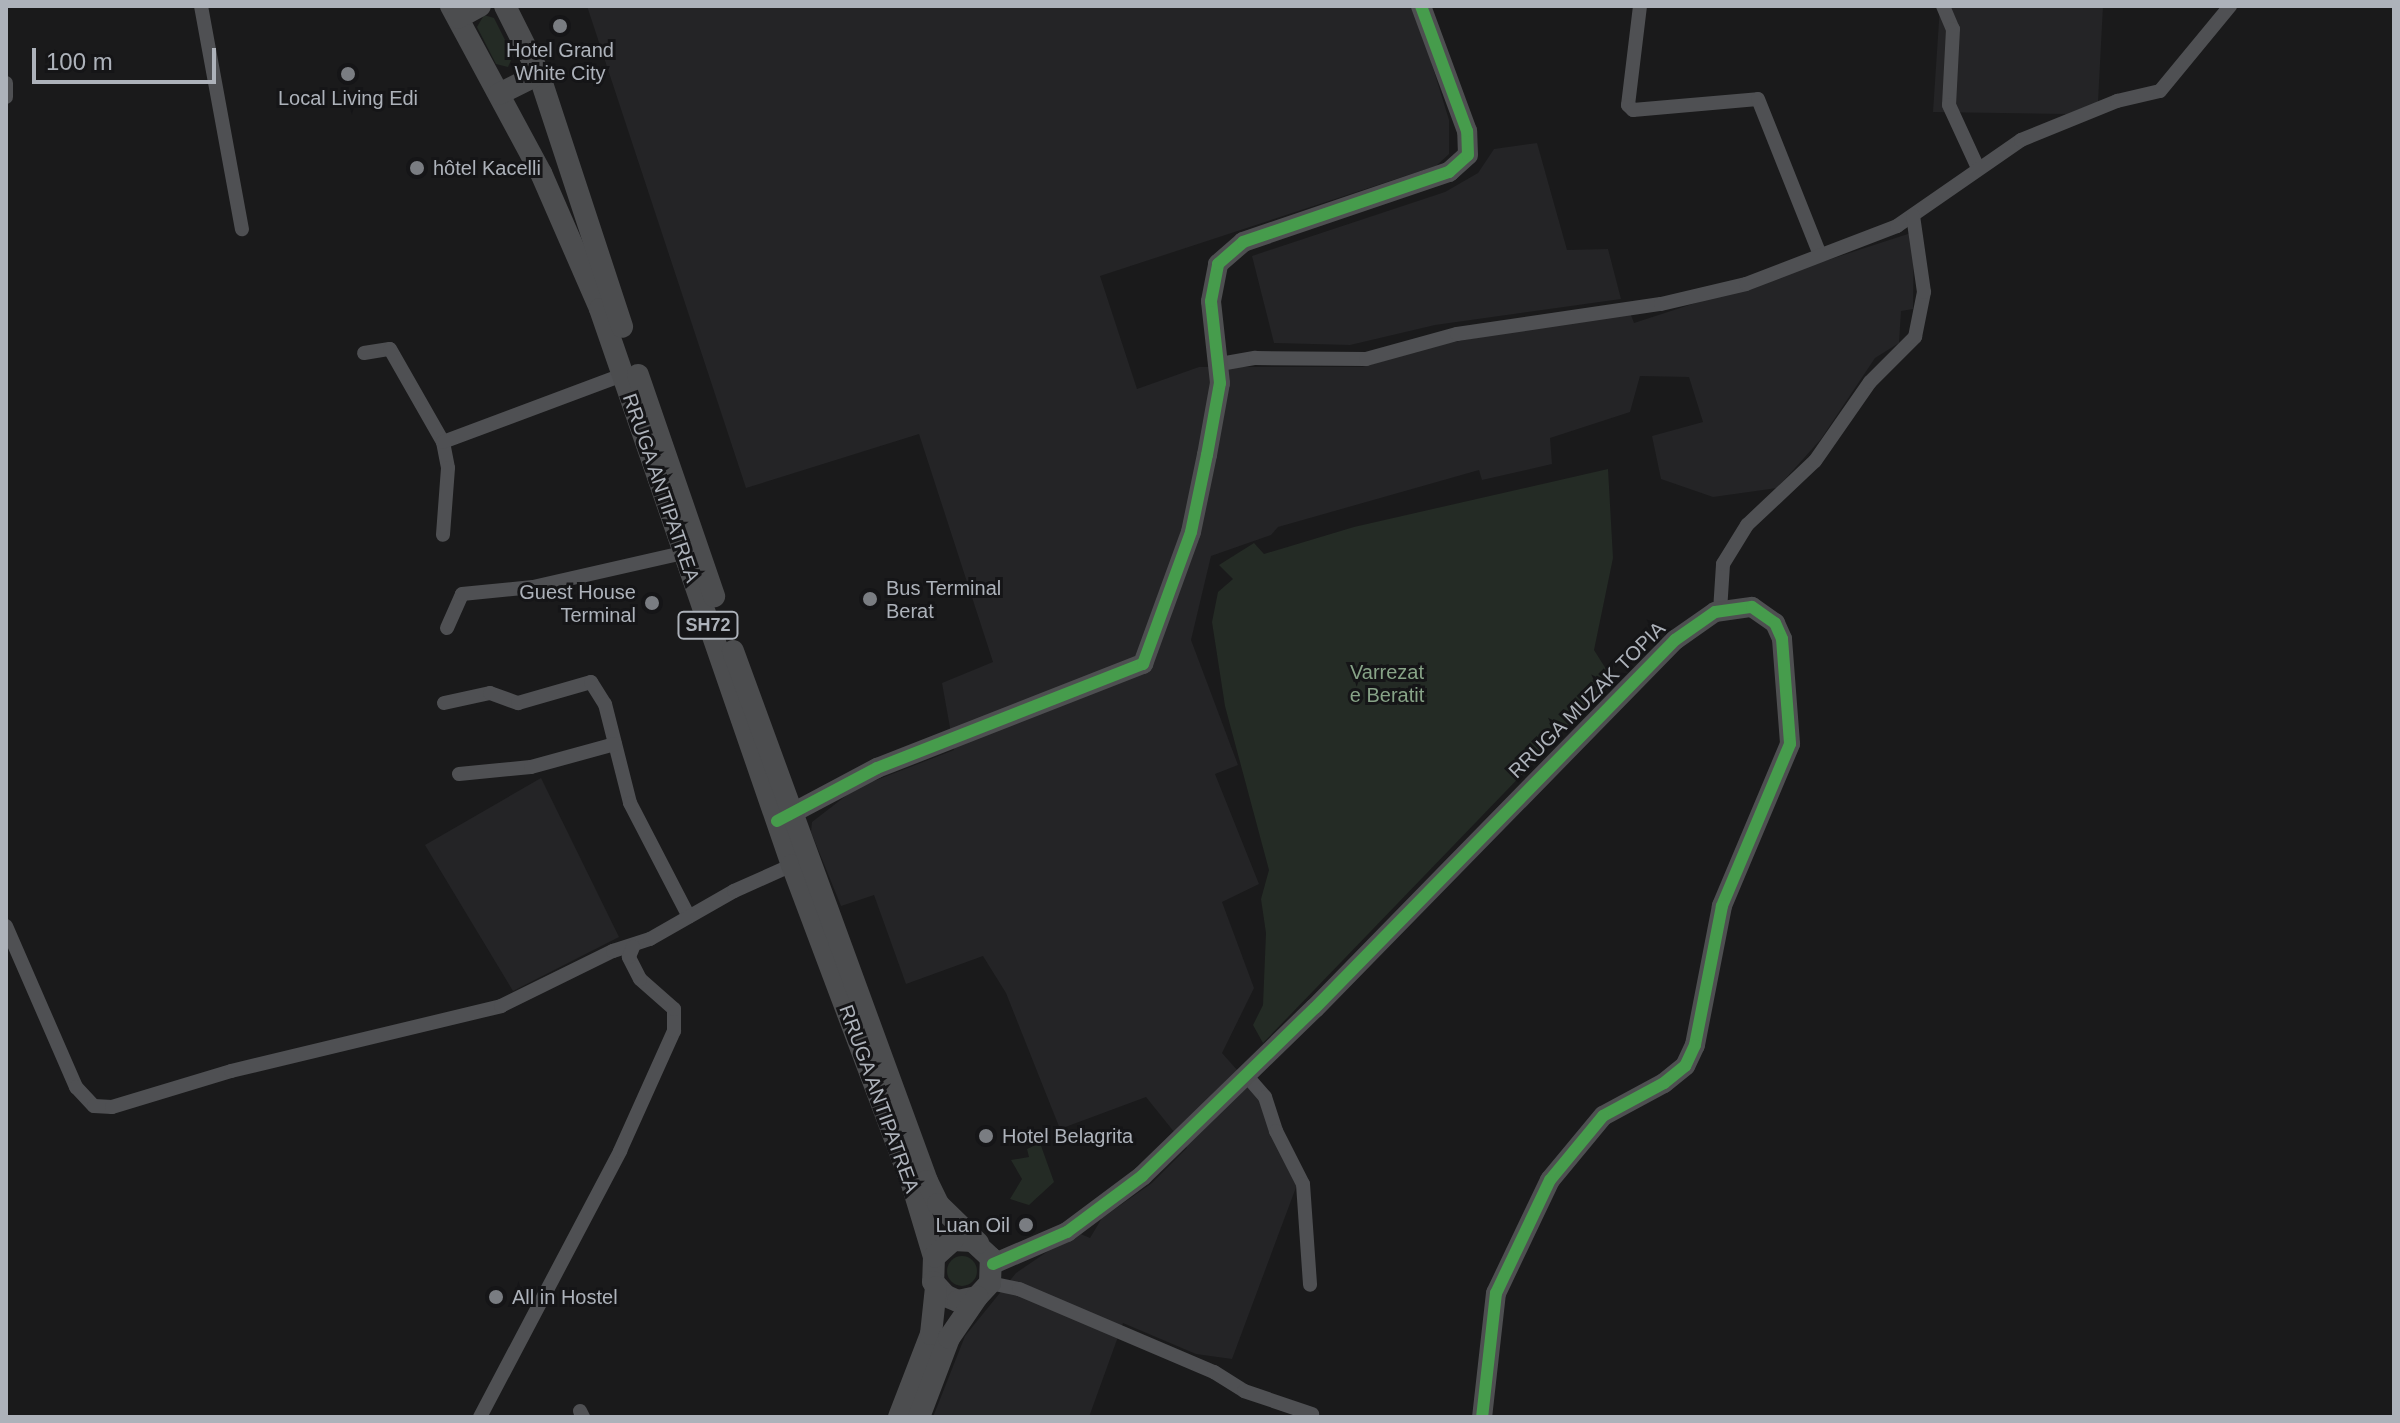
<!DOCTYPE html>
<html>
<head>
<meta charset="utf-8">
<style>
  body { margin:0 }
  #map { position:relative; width:2400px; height:1423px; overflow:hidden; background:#1a1a1b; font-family:Helvetica,sans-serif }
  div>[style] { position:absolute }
  .built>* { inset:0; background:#242426 }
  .green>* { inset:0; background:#242b25 }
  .round { border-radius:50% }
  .street>* { height:14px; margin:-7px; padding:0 7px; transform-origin:7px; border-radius:7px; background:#4f5053 }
  .secondary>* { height:20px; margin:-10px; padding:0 10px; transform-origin:10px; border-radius:10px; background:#4e4f51 }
  .primary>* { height:22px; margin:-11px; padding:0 11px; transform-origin:11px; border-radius:11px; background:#4c4d4f }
  .cycleway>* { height:12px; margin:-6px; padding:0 6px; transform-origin:6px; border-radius:6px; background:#469c4c }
  .dots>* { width:22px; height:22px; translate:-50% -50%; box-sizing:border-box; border:4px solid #151517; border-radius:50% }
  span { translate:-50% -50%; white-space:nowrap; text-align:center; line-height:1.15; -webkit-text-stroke:6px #151517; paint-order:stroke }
  .shield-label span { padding:2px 6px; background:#151517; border:2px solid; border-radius:6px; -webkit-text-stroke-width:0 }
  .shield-label { font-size:18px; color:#adb2ba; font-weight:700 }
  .poi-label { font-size:20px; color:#adb2ba }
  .left { translate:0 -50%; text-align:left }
  .right { translate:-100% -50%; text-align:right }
  .street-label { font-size:20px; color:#adb2ba }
  .park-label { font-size:20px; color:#87a387 }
  .frame { position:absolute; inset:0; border:8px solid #adb2ba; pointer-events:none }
  .scale { position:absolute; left:32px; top:48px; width:184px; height:36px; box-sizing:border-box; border:4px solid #adb2ba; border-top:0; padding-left:10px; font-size:24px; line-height:28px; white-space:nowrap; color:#adb2ba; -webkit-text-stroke:6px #151517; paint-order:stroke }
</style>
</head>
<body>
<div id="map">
  <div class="built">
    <div style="clip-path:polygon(587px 6px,1414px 6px,1449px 120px,1449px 154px,1436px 166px,1100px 276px,1137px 389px,1199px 367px,1362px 367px,1443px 344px,1629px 310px,1634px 323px,1914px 232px,1913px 309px,1901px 311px,1899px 343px,1875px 358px,1821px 439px,1777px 488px,1713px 497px,1661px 479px,1652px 436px,1703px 422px,1689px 377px,1640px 376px,1630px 412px,1550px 438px,1552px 464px,1482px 480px,1479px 470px,1278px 527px,1271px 535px,1211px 556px,1191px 640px,1238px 765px,1215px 774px,1259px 884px,1222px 902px,1254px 988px,1222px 1053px,1253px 1088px,1298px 1182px,1232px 1359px,1196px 1354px,1123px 1323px,1089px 1417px,933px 1417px,965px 1336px,1016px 1273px,1076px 1232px,1090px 1238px,1102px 1218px,1152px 1183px,1187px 1148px,1146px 1097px,1060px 1129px,1006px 993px,983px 956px,906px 984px,874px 895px,841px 906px,811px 832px,812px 822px,856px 788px,954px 750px,942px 683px,993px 662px,919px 434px,746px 488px)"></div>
    <div style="clip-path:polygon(1940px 6px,2103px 6px,2098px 102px,2067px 114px,1933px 112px)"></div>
    <div style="clip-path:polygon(1537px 143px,1567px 250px,1608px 249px,1621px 299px,1435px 325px,1350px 345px,1274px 343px,1252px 256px,1445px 192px,1478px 173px,1494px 149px)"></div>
    <div style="clip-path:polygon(541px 778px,619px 937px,513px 991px,425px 845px)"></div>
  </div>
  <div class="green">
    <div style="clip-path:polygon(484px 15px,494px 18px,513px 56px,508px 67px,496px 64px,477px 27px)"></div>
    <div style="clip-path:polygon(1608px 469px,1613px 558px,1594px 650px,1613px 680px,1263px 1043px,1253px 1025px,1263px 1005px,1266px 933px,1261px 899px,1269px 870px,1225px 706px,1212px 622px,1218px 592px,1233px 579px,1219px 565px,1254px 543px,1264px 554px,1354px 527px)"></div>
    <div style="clip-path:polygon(1040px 1143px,1054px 1182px,1029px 1205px,1010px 1199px,1022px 1179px,1011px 1160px,1029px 1157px,1027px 1149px)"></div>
    <div class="round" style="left:947px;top:1256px;width:30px;height:30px"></div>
  </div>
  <div class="street">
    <div style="left:201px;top:6px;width:227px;rotate:79.6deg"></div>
    <div style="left:1640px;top:6px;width:100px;rotate:96.9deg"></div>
    <div style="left:1628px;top:105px;width:7px;rotate:45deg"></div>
    <div style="left:1633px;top:110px;width:125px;rotate:-5deg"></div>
    <div style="left:1758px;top:99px;width:168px;rotate:68.3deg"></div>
    <div style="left:1943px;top:6px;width:25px;rotate:67deg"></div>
    <div style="left:1953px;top:29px;width:76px;rotate:93deg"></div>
    <div style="left:1949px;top:105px;width:67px;rotate:65.3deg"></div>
    <div style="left:6px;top:83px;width:14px;rotate:90deg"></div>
    <div style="left:364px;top:353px;width:26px;rotate:-9deg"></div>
    <div style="left:390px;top:349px;width:107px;rotate:60.3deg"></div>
    <div style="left:443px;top:442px;width:26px;rotate:79deg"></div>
    <div style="left:448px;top:468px;width:67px;rotate:94.3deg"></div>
    <div style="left:1220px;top:364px;width:36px;rotate:-10deg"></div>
    <div style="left:1255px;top:358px;width:111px;rotate:0.5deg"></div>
    <div style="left:1366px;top:359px;width:94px;rotate:-15.4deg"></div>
    <div style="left:1457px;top:334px;width:206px;rotate:-8.4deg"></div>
    <div style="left:1661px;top:304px;width:87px;rotate:-13.2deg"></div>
    <div style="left:1746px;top:284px;width:162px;rotate:-21deg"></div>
    <div style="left:1897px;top:226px;width:151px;rotate:-34.7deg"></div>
    <div style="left:2021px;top:140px;width:104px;rotate:-22.1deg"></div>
    <div style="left:2117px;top:101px;width:44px;rotate:-13.1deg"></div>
    <div style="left:2160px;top:91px;width:110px;rotate:-50.5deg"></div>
    <div style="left:443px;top:442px;width:191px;rotate:-20.5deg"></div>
    <div style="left:1720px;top:611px;width:47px;rotate:-86.3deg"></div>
    <div style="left:1723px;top:564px;width:46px;rotate:-58.4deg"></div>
    <div style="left:1747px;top:525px;width:93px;rotate:-43.3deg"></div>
    <div style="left:1815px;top:461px;width:96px;rotate:-55.2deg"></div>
    <div style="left:1870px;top:382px;width:64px;rotate:-45deg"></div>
    <div style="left:1915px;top:337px;width:46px;rotate:-78.7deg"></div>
    <div style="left:1924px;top:292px;width:77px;rotate:-98.2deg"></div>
    <div style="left:447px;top:628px;width:37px;rotate:-66deg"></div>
    <div style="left:462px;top:594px;width:71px;rotate:-5.6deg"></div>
    <div style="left:533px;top:587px;width:162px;rotate:-12.8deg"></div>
    <div style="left:444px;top:703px;width:47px;rotate:-12.3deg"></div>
    <div style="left:490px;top:693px;width:30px;rotate:20deg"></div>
    <div style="left:518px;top:703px;width:76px;rotate:-16deg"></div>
    <div style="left:591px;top:682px;width:26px;rotate:58deg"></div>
    <div style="left:605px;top:704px;width:102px;rotate:75.8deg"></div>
    <div style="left:630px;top:803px;width:128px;rotate:62.6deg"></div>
    <div style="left:459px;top:774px;width:72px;rotate:-5.6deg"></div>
    <div style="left:531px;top:767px;width:87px;rotate:-15.3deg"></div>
    <div style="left:6px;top:926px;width:176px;rotate:66.5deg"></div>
    <div style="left:76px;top:1087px;width:26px;rotate:47deg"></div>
    <div style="left:94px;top:1106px;width:18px;rotate:3deg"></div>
    <div style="left:112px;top:1107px;width:124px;rotate:-16.8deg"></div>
    <div style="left:231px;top:1071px;width:278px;rotate:-13.5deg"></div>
    <div style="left:501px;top:1006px;width:125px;rotate:-26.2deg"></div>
    <div style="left:613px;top:951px;width:39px;rotate:-18deg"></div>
    <div style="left:650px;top:939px;width:97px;rotate:-29.7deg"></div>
    <div style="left:734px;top:891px;width:64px;rotate:-24.1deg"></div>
    <div style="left:1245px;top:1074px;width:30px;rotate:49deg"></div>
    <div style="left:1265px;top:1097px;width:36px;rotate:72deg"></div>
    <div style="left:1276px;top:1131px;width:59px;rotate:63deg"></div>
    <div style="left:1303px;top:1184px;width:101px;rotate:86deg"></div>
    <div style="left:990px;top:1283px;width:30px;rotate:12deg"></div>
    <div style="left:1019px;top:1289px;width:212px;rotate:23.1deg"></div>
    <div style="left:1214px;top:1372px;width:36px;rotate:32deg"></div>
    <div style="left:1244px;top:1391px;width:72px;rotate:18.7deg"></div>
    <div style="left:580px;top:1411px;width:7px;rotate:63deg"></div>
    <div style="left:480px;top:1417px;width:301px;rotate:-62.2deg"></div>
    <div style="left:620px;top:1151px;width:132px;rotate:-65.8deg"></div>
    <div style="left:674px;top:1031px;width:22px;rotate:-90deg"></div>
    <div style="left:674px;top:1009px;width:45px;rotate:-138.6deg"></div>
    <div style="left:640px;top:979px;width:25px;rotate:-117deg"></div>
    <div style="left:629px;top:957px;width:11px;rotate:-68deg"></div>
  </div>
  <div class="secondary">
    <div style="left:781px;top:819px;width:109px;rotate:-28deg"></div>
    <div style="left:877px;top:768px;width:286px;rotate:-21.4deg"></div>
    <div style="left:1143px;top:664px;width:140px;rotate:-70deg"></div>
    <div style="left:1191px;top:532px;width:79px;rotate:-78.3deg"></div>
    <div style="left:1207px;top:455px;width:73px;rotate:-79.8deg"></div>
    <div style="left:1220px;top:383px;width:82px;rotate:-96.3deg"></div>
    <div style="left:1211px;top:301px;width:38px;rotate:-79deg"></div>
    <div style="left:1218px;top:264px;width:33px;rotate:-41deg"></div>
    <div style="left:1243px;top:242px;width:218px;rotate:-18.8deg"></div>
    <div style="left:1449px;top:172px;width:25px;rotate:-42deg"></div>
    <div style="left:1468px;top:155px;width:24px;rotate:-92deg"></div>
    <div style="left:1467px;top:131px;width:133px;rotate:-110.2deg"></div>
    <div style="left:993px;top:1264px;width:81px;rotate:-23.4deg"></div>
    <div style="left:1067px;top:1232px;width:94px;rotate:-36.7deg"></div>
    <div style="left:1142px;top:1176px;width:241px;rotate:-44.2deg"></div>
    <div style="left:1315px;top:1008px;width:515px;rotate:-45.63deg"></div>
    <div style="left:1675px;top:640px;width:49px;rotate:-35deg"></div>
    <div style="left:1715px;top:612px;width:37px;rotate:-8deg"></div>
    <div style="left:1752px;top:607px;width:28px;rotate:35deg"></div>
    <div style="left:1775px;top:623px;width:17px;rotate:66deg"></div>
    <div style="left:1782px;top:639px;width:105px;rotate:85.6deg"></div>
    <div style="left:1790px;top:744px;width:176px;rotate:112.8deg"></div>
    <div style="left:1722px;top:906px;width:142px;rotate:101deg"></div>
    <div style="left:1695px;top:1045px;width:23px;rotate:115deg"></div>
    <div style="left:1685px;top:1066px;width:27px;rotate:141deg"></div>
    <div style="left:1664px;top:1083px;width:69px;rotate:151.6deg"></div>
    <div style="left:1603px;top:1116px;width:83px;rotate:129.6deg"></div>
    <div style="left:1550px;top:1180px;width:125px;rotate:115.5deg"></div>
    <div style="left:1496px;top:1293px;width:125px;rotate:96.4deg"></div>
  </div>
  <div class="primary">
    <div style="left:451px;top:6px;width:190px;rotate:61.7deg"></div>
    <div style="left:541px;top:173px;width:148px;rotate:66.5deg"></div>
    <div style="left:600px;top:309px;width:588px;rotate:70.95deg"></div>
    <div style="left:792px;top:865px;width:344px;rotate:69.4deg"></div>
    <div style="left:913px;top:1187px;width:73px;rotate:73.3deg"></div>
    <div style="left:934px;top:1257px;width:25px;rotate:92deg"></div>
    <div style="left:933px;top:1282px;width:19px;rotate:47deg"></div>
    <div style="left:946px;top:1296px;width:13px;rotate:23deg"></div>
    <div style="left:958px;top:1301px;width:19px;rotate:-12deg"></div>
    <div style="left:977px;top:1297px;width:19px;rotate:-47deg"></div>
    <div style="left:990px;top:1283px;width:25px;rotate:-88deg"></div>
    <div style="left:991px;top:1258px;width:25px;rotate:-137deg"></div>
    <div style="left:973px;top:1241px;width:20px;rotate:-177deg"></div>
    <div style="left:953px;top:1240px;width:25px;rotate:138deg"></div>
    <div style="left:505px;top:6px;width:76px;rotate:63.4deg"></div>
    <div style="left:539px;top:74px;width:266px;rotate:71.8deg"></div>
    <div style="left:458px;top:18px;width:25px;rotate:-29deg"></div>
    <div style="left:499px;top:94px;width:45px;rotate:-26.6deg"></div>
    <div style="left:638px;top:375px;width:234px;rotate:71deg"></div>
    <div style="left:733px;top:651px;width:564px;rotate:69.9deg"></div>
    <div style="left:927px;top:1181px;width:25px;rotate:64deg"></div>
    <div style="left:938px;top:1204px;width:56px;rotate:44.3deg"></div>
    <div style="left:899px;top:1417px;width:89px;rotate:-68.9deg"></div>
    <div style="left:931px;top:1334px;width:47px;rotate:-83.9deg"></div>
    <div style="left:919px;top:1417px;width:85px;rotate:-69.2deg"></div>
    <div style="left:949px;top:1338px;width:50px;rotate:-55.7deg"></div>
  </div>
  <div class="cycleway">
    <div style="left:777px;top:821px;width:113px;rotate:-27.9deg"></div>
    <div style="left:877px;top:768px;width:286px;rotate:-21.4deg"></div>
    <div style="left:1143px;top:664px;width:140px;rotate:-70deg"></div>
    <div style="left:1191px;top:532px;width:79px;rotate:-78.3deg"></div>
    <div style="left:1207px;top:455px;width:73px;rotate:-79.8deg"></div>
    <div style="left:1220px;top:383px;width:82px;rotate:-96.3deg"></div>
    <div style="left:1211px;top:301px;width:38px;rotate:-79deg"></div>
    <div style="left:1218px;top:264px;width:33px;rotate:-41deg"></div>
    <div style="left:1243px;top:242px;width:218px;rotate:-18.8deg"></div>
    <div style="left:1449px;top:172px;width:25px;rotate:-42deg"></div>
    <div style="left:1468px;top:155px;width:24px;rotate:-92deg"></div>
    <div style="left:1467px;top:131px;width:133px;rotate:-110.2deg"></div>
    <div style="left:993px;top:1264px;width:81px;rotate:-23.4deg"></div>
    <div style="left:1067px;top:1232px;width:94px;rotate:-36.7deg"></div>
    <div style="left:1142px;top:1176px;width:241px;rotate:-44.2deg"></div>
    <div style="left:1315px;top:1008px;width:515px;rotate:-45.63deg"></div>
    <div style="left:1675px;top:640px;width:49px;rotate:-35deg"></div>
    <div style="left:1715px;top:612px;width:37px;rotate:-8deg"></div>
    <div style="left:1752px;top:607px;width:28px;rotate:35deg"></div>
    <div style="left:1775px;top:623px;width:17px;rotate:66deg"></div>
    <div style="left:1782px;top:639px;width:105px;rotate:85.6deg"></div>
    <div style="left:1790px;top:744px;width:176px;rotate:112.8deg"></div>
    <div style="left:1722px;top:906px;width:142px;rotate:101deg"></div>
    <div style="left:1695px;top:1045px;width:23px;rotate:115deg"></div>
    <div style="left:1685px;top:1066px;width:27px;rotate:141deg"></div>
    <div style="left:1664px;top:1083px;width:69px;rotate:151.6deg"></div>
    <div style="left:1603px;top:1116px;width:83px;rotate:129.6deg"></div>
    <div style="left:1550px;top:1180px;width:125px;rotate:115.5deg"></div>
    <div style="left:1496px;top:1293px;width:125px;rotate:96.4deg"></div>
  </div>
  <div class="dots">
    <div style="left:560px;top:26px;background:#7a7d82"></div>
    <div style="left:348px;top:74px;background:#7a7d82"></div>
    <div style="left:417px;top:168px;background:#7a7d82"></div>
    <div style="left:870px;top:599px;background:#7a7d82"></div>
    <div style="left:652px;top:603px;background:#7a7d82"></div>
    <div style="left:986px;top:1136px;background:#7a7d82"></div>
    <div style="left:1026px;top:1225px;background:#7a7d82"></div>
    <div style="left:496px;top:1297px;background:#7a7d82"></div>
  </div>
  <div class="shield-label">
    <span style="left:708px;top:625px">SH72</span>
  </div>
  <div class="poi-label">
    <span style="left:560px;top:62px">Hotel Grand<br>White City</span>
    <span style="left:348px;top:98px">Local Living Edi</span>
    <span class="left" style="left:433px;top:168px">hôtel Kacelli</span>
    <span class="left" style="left:886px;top:600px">Bus Terminal<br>Berat</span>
    <span class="right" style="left:636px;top:604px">Guest House<br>Terminal</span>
    <span class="left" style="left:1002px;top:1136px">Hotel Belagrita</span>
    <span class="right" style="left:1010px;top:1225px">Luan Oil</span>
    <span class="left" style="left:512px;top:1297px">All in Hostel</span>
  </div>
  <div class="street-label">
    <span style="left:661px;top:488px;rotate:71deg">RRUGA ANTIPATREA</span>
    <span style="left:1587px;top:700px;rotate:-45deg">RRUGA MUZAK TOPIA</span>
    <span style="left:879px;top:1099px;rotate:70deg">RRUGA ANTIPATREA</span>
  </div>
  <div class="park-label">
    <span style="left:1387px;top:684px">Varrezat<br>e Beratit</span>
  </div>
  <div class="frame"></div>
  <div class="scale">100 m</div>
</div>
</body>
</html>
